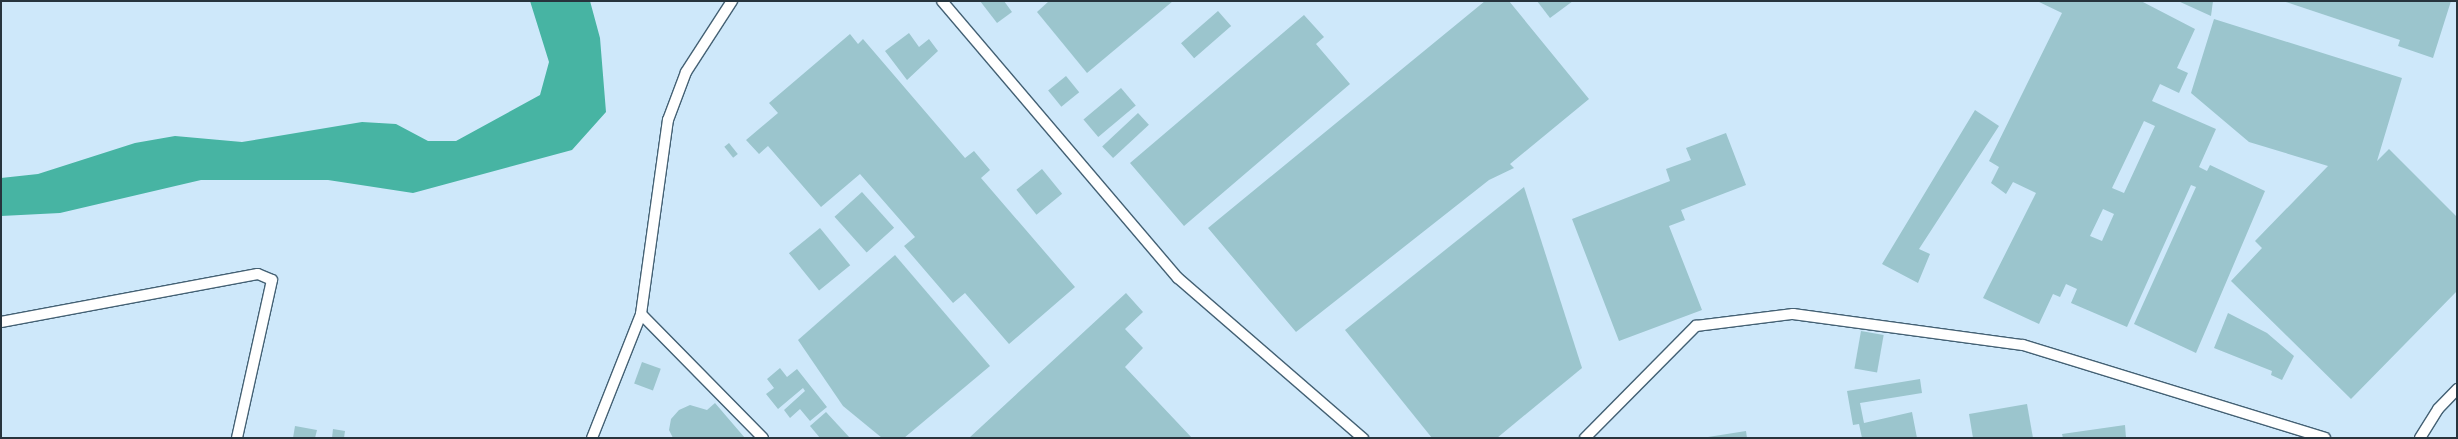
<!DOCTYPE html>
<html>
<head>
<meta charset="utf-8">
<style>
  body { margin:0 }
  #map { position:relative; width:2458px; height:439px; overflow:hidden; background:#cee8fa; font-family:Signika,sans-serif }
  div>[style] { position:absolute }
  .water>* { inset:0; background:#47b4a3 }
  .building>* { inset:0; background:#9bc5cd; transform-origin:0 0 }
  .roads { filter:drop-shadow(1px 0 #446174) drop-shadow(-1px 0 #446174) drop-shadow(0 1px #446174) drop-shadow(0 -1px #446174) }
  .lane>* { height:10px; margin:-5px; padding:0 5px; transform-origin:5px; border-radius:5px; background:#fff }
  span { translate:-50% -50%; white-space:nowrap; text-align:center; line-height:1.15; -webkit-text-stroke:4px #e6f3fc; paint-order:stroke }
  .frame { position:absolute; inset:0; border:2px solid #27343d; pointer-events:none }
</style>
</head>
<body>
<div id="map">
  <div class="water">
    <div style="clip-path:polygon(530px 1px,590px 1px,600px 38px,606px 112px,572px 150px,413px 193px,328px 180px,201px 180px,60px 213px,1px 216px,1px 178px,38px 174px,135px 143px,175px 136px,242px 142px,362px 122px,396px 124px,428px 141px,456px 141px,540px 95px,549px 62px)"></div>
  </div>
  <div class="building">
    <div style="clip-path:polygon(980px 1px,1004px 1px,1012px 12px,997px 23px)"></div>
    <div style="clip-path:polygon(1049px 1px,1173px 1px,1087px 73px,1037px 12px)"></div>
    <div style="clip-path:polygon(1485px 1px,1509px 1px,1589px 99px,1510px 164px,1514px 168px,1489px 180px,1296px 332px,1208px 228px)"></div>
    <div style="clip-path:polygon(1537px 1px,1573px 1px,1550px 18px)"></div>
    <div style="clip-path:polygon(evenodd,2037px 1px,2141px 1px,2195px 29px,2177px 68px,2188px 73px,2179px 93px,2160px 84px,2152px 101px,2216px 129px,2199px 167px,2207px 171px,2210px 165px,2265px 191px,2196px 353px,2134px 324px,2196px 187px,2191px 185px,2127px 327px,2071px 303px,2077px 289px,2066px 284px,2060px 297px,2053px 294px,2039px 324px,1983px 298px,2036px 193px,2013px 182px,2006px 194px,1991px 183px,1999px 167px,1989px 161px,2062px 13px,2037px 1px,2144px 121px,2155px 126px,2124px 193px,2112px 188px,2144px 121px,2037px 1px,2103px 209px,2114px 214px,2102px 241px,2090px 236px,2103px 209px)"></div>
    <div style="clip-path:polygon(2178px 1px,2213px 1px,2211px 16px)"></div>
    <div style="clip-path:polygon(2283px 1px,2451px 1px,2433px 58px,2398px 46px,2400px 40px)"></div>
    <div style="left:1218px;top:11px;width:20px;height:49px;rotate:49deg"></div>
    <div style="clip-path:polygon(1304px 15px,1324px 37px,1316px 44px,1350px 84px,1184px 226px,1130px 163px)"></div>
    <div style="clip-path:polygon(2214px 19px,2402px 78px,2377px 161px,2389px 149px,2457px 217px,2457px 291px,2351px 399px,2231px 281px,2262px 248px,2255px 241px,2328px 166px,2249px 142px,2191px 93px)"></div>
    <div style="clip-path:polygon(909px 33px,919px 47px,929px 39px,938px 51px,907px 80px,885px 51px)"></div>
    <div style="clip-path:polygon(850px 34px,858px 44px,863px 39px,965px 158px,974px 151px,990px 170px,981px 178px,1075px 287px,1009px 344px,965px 293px,953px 303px,904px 246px,915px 237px,860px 174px,821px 207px,768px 146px,759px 154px,746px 140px,778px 113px,769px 103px)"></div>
    <div style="left:1066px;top:76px;width:21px;height:23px;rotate:51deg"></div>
    <div style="left:1121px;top:88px;width:23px;height:49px;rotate:50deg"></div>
    <div style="clip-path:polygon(1975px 110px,1999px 126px,1919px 249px,1930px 254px,1918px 283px,1882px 264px)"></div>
    <div style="left:1138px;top:113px;width:16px;height:49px;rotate:47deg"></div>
    <div style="clip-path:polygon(1726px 133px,1746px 185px,1681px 210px,1685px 220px,1669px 226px,1702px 310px,1619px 341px,1572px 219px,1670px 181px,1666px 169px,1691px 160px,1686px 148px)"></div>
    <div style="left:729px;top:143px;width:14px;height:6px;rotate:51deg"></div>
    <div style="left:1042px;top:169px;width:32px;height:33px;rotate:51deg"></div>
    <div style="clip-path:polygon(1524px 187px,1582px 368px,1497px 438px,1432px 438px,1345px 330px)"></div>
    <div style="left:862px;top:192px;width:48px;height:37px;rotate:48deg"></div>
    <div style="left:820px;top:228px;width:48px;height:40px;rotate:51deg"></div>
    <div style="clip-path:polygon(895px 255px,990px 366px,904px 438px,882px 438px,843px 406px,798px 340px)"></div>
    <div style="clip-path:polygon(1126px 293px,1143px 312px,1125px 329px,1143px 348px,1125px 367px,1192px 438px,969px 438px)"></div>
    <div style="clip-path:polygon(2228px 313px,2267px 333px,2294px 356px,2282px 380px,2271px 375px,2272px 371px,2214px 348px)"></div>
    <div style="left:1861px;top:331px;width:23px;height:38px;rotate:10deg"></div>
    <div style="left:642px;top:362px;width:20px;height:23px;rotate:20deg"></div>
    <div style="clip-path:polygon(780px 368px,787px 377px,797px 369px,827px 407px,810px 421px,800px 409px,790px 418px,784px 410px,805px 391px,803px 388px,778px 409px,766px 394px,774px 388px,767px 379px)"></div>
    <div style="clip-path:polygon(1920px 379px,1922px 393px,1860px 403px,1864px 423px,1912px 412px,1917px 438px,1862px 438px,1859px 424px,1853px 425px,1847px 391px)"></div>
    <div style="clip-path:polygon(715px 403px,745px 438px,673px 438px,669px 430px,671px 419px,679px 410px,690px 405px,707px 410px)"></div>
    <div style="clip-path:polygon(2027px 404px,2033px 438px,1973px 438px,1969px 414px)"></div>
    <div style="clip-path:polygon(826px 412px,850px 438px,820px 438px,810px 426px)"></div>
    <div style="clip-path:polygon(2125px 425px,2126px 438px,2063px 438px,2062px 434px)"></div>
    <div style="clip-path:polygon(295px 426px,317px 430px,315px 438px,293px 438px)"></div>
    <div style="clip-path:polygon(333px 429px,345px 431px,344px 438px,332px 438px)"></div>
    <div style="clip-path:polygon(1746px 431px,1747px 438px,1708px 438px,1708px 437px)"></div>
  </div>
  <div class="roads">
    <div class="lane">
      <div style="left:942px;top:1px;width:364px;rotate:49.6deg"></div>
      <div style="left:1178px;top:278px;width:245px;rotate:40.9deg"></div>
      <div style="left:641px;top:314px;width:174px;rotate:45.5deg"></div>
      <div style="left:1px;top:322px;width:261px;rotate:-10.6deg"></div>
      <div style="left:258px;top:274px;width:15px;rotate:23deg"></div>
      <div style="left:272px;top:280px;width:162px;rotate:102.5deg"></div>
      <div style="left:592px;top:438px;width:133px;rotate:-68.4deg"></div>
      <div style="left:641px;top:314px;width:196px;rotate:-82.1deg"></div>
      <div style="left:668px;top:120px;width:51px;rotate:-69.4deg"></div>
      <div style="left:686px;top:72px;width:85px;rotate:-57.1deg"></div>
      <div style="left:1585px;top:438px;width:158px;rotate:-45.3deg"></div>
      <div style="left:1696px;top:326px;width:98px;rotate:-7.1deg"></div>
      <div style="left:1793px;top:314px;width:232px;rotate:7.7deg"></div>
      <div style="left:2023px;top:345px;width:316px;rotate:17.1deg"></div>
      <div style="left:2420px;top:438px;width:34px;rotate:-58deg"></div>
      <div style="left:2438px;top:409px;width:28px;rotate:-46deg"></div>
    </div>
  </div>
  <div class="frame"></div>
</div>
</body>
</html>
